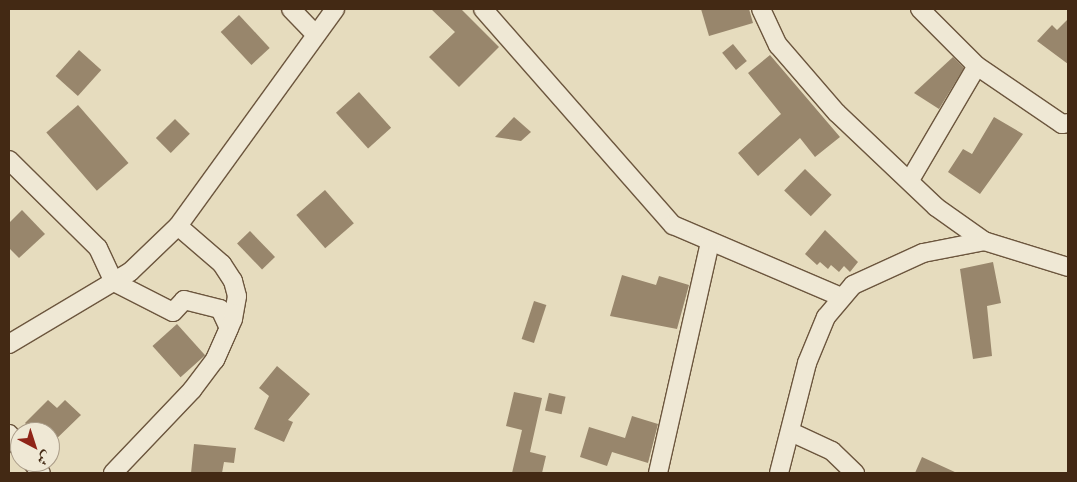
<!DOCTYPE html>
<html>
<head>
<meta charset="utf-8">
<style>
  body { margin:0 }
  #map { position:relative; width:1077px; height:482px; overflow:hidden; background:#e6dcbe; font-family:"Old Standard TT",Amiri,serif }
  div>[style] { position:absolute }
  .building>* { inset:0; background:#98866c; transform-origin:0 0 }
  .roads { filter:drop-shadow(1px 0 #6c563e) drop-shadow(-1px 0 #6c563e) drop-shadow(0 1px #6c563e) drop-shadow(0 -1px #6c563e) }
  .minor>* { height:18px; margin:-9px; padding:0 9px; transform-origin:9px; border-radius:9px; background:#efe8d5 }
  span { translate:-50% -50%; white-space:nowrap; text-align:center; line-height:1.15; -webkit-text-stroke:5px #efe8d5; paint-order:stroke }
  .frame { position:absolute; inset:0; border:10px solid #432914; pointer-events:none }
  .north { position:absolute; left:10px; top:422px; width:50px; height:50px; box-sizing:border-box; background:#efe8d5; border:1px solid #aa9c88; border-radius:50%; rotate:140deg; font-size:14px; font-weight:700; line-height:20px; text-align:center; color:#432914 }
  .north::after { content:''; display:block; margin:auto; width:18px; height:22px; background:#8f2418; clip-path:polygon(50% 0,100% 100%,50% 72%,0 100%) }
</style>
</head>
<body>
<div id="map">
  <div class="building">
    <div style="clip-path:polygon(431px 9px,461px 9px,499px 47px,459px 87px,429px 57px,455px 32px)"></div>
    <div style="clip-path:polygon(701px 9px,749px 9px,753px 23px,709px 36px)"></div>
    <div style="left:239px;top:15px;width:45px;height:25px;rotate:47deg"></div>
    <div style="clip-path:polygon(1068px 19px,1068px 64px,1037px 41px,1052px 25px,1057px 30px)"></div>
    <div style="left:733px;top:44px;width:22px;height:14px;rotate:51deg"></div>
    <div style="left:79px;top:50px;width:30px;height:35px;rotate:42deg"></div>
    <div style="clip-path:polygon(770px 55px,840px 137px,815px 157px,800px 138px,758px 176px,738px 153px,781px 114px,748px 73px)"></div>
    <div style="clip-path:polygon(953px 57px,964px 68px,939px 109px,914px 93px)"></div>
    <div style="left:359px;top:92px;width:48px;height:31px;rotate:48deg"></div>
    <div style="left:78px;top:105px;width:77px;height:42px;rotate:49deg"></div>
    <div style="clip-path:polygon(514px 117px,531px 132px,521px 141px,495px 137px)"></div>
    <div style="clip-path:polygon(994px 117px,1023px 134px,980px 194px,948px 172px,963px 149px,972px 154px)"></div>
    <div style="left:175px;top:119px;width:21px;height:27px;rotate:45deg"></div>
    <div style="left:805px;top:169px;width:37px;height:30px;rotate:44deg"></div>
    <div style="left:325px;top:190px;width:44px;height:38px;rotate:49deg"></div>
    <div style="clip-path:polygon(22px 210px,45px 234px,19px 258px,9px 248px,9px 223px)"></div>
    <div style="clip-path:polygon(825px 230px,858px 262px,850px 272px,844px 266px,839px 272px,831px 265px,828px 269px,820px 262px,817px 265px,805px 254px)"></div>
    <div style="left:250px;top:231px;width:36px;height:18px;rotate:46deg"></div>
    <div style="clip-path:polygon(993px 262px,1001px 303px,987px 306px,992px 356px,973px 359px,960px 269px)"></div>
    <div style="clip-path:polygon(622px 275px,656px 285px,659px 276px,689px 285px,677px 329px,610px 316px)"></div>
    <div style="left:534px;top:301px;width:13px;height:40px;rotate:18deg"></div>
    <div style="left:177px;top:324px;width:42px;height:33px;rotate:48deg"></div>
    <div style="clip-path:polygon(277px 366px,310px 394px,288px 420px,293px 422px,284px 442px,254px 429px,269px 396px,259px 388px)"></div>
    <div style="clip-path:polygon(514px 392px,542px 398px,530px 452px,546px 456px,542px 473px,512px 473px,522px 430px,506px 426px)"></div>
    <div style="left:549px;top:393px;width:17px;height:18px;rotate:13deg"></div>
    <div style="clip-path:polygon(48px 400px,57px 408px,65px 400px,81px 415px,50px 445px,50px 432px,34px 432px,25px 423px)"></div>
    <div style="clip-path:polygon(632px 416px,658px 424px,648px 463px,612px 452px,607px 466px,580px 457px,589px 427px,625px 438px)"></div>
    <div style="clip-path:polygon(194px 444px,236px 448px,234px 463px,224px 462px,222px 473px,191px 473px)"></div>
    <div style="clip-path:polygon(922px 457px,957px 473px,915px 473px)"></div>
  </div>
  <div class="roads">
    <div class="minor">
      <div style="left:291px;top:9px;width:33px;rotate:46deg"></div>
      <div style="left:483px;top:9px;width:288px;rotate:48.7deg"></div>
      <div style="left:673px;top:225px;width:181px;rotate:23.2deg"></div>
      <div style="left:761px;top:9px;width:40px;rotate:65deg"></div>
      <div style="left:778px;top:45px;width:90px;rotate:49.1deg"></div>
      <div style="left:837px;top:113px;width:137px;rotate:43.5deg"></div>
      <div style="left:936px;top:207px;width:59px;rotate:35.3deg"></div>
      <div style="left:920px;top:9px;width:81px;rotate:45deg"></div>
      <div style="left:977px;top:66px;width:103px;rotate:34.3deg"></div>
      <div style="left:1062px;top:124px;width:6px;rotate:-9deg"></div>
      <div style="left:9px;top:160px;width:125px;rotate:44.7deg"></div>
      <div style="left:98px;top:248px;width:38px;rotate:65deg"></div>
      <div style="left:114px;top:282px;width:66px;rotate:27deg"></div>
      <div style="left:173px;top:312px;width:16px;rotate:-47deg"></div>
      <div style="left:184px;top:300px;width:37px;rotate:14deg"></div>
      <div style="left:220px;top:309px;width:21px;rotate:65deg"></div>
      <div style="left:229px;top:328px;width:35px;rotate:114deg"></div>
      <div style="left:910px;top:180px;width:132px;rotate:-59.6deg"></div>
      <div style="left:9px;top:344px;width:141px;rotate:-30.8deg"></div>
      <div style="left:130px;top:272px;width:66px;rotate:-43.8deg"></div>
      <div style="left:178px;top:226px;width:268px;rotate:-54.1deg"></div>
      <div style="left:791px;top:432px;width:45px;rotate:24.9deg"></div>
      <div style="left:832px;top:451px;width:32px;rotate:44deg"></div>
      <div style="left:9px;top:434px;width:18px;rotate:52deg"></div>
      <div style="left:32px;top:462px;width:14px;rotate:51deg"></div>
      <div style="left:113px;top:473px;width:115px;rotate:-46.4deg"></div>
      <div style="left:192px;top:390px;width:38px;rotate:-53deg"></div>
      <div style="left:215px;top:360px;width:45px;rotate:-66.3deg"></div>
      <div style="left:233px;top:319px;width:23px;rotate:-80deg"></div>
      <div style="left:237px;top:296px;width:16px;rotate:-105deg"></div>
      <div style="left:233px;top:281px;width:20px;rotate:-123deg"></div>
      <div style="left:222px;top:264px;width:58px;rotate:-139.2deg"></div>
      <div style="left:658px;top:473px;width:237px;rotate:-77.3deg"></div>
      <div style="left:779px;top:473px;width:114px;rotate:-75.7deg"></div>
      <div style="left:807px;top:363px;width:50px;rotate:-67.6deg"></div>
      <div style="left:826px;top:317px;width:42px;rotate:-49.8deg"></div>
      <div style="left:853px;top:285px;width:77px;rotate:-24.6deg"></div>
      <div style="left:923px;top:253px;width:62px;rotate:-11.1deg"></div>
      <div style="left:984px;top:241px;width:88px;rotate:17.2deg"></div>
    </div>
  </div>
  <div class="frame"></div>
  <div class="north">ش</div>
</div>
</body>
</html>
